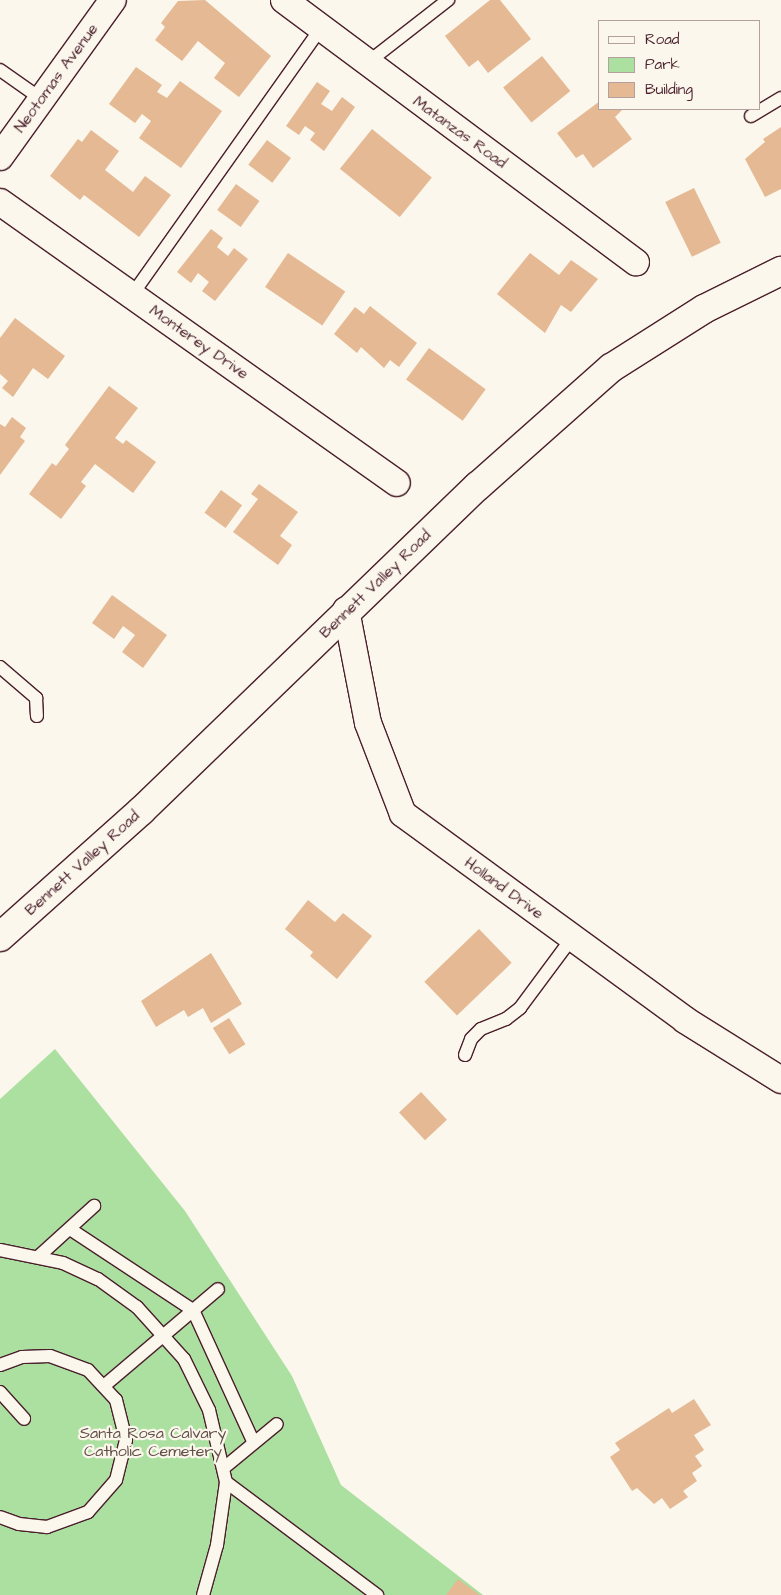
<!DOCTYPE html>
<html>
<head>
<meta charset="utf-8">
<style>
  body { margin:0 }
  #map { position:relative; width:781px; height:1595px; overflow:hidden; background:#fbf7ec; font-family:"Architects Daughter",sans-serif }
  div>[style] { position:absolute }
  .green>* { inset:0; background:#ace0a1 }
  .building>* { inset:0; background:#e4b994; transform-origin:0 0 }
  .roads { filter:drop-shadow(1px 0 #4a1f2b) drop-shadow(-1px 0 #4a1f2b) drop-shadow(0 1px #4a1f2b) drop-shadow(0 -1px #4a1f2b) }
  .service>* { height:12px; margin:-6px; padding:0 6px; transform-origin:6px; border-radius:6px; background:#fbf7ec }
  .minor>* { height:26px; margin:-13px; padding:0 13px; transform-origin:13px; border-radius:13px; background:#fbf7ec }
  .tertiary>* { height:28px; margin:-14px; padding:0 14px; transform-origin:14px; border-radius:14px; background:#fbf7ec }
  span { translate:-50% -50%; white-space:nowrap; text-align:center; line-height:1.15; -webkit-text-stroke:4.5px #fbf7ec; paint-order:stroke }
  .street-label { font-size:16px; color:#4a1f2b }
  .park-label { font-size:16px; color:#624f48 }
  .legend { position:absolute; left:598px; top:20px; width:162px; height:90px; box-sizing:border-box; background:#fbf7ec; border:1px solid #b4a19f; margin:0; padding:6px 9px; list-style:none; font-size:15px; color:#4a1f2b }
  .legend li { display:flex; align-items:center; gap:10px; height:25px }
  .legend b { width:25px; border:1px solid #b4a19f }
</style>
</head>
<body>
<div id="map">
  <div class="green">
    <div style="clip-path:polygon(55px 1049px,185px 1211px,292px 1376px,341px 1485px,483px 1595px,0 1595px,0 1099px)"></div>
  </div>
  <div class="building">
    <div style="clip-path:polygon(205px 0,271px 56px,239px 97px,214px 78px,225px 63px,198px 41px,182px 61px,155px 40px,165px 27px,161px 23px,178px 1px)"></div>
    <div style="clip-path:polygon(490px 0,500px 0,531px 39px,488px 73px,478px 60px,469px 67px,445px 36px)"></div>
    <div style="left:542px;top:56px;width:45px;height:50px;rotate:51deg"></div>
    <div style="clip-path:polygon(136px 67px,162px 85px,157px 92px,167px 98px,180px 81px,222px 111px,181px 168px,139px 138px,151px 121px,142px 114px,135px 123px,109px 104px)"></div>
    <div style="clip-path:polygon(317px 82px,330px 91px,321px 104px,332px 111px,342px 97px,355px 107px,324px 151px,310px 140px,315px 133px,305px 126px,299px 135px,286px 126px)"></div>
    <div style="clip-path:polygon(600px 101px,600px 109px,623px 109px,615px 117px,632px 139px,593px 168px,583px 154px,576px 158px,557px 133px)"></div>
    <div style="clip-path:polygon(781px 127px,781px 189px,765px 197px,745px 159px,765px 142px,763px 139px)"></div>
    <div style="left:372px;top:129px;width:77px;height:51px;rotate:39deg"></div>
    <div style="clip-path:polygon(91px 130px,119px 151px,105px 170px,133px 192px,145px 176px,171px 195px,139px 237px,84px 195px,80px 200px,50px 176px,78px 139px,82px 142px)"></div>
    <div style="left:267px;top:140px;width:30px;height:31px;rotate:37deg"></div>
    <div style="left:236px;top:184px;width:29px;height:32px;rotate:36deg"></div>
    <div style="left:694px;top:188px;width:61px;height:32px;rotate:64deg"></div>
    <div style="clip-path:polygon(211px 229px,223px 238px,217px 247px,228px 256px,234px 248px,248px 259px,215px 301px,202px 291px,209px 282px,198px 273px,191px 283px,177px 272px)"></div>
    <div style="left:288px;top:253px;width:69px;height:41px;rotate:34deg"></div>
    <div style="clip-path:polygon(530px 253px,559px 275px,571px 260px,598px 279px,571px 312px,561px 305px,545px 333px,497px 294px)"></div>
    <div style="clip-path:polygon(370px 306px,417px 343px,399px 367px,390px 360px,384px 368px,361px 347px,357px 353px,334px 334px,355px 307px,364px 314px)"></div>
    <div style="clip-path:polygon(15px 318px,65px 356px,48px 379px,33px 368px,13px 397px,2px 388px,8px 381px,0 374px,0 338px)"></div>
    <div style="left:429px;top:348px;width:70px;height:39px;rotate:36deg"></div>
    <div style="clip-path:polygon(109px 386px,138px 408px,115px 438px,123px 444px,126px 440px,156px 462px,133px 493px,95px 464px,81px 482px,86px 486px,61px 519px,29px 494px,52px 463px,56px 466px,69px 449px,65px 445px)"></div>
    <div style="clip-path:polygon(12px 417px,26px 428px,20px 437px,25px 441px,0 475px,0 424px,5px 427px)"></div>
    <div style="clip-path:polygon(259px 484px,298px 512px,280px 536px,292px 545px,278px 565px,233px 532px,258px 499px,251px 494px)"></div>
    <div style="left:221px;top:490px;width:26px;height:28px;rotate:36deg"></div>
    <div style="clip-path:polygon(112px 595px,167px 635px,143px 668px,122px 652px,135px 635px,123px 626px,114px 639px,92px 623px)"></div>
    <div style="clip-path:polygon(308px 900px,335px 922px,343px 913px,372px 936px,337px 979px,310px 956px,313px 952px,285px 929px)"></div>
    <div style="left:479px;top:929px;width:47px;height:76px;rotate:46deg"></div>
    <div style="clip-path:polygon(211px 953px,242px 1004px,211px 1023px,203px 1008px,188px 1017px,184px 1010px,156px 1027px,141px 1001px)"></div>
    <div style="left:229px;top:1018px;width:31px;height:19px;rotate:58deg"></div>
    <div style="left:421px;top:1092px;width:38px;height:30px;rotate:47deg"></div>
    <div style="clip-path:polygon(694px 1399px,711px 1425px,694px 1435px,704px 1450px,695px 1456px,702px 1466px,692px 1473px,697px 1481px,683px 1491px,688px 1497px,670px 1509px,662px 1498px,654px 1504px,637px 1488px,632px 1491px,610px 1457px,620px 1450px,615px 1443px,669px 1408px,672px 1413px)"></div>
    <div style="clip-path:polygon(458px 1579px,480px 1595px,446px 1595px)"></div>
  </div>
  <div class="roads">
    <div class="service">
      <div style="left:367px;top:63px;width:103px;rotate:-37.9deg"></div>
      <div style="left:0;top:70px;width:49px;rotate:35deg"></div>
      <div style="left:751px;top:116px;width:35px;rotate:-31deg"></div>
      <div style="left:132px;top:295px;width:327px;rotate:-54.7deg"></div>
      <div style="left:0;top:667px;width:48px;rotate:40.7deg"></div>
      <div style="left:36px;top:698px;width:18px;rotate:87deg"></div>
      <div style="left:465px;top:1055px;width:17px;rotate:-69deg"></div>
      <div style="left:471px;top:1039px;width:14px;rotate:-45deg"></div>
      <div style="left:481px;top:1029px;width:27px;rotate:-22deg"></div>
      <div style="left:506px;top:1019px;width:18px;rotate:-38deg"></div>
      <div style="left:520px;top:1008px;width:87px;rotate:-53.4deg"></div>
      <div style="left:70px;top:1229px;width:147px;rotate:33.4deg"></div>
      <div style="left:193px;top:1310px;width:146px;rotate:65.4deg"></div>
      <div style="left:0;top:1250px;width:64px;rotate:11.7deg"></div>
      <div style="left:63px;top:1263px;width:38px;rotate:25deg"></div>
      <div style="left:98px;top:1279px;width:48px;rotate:35.7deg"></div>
      <div style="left:137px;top:1307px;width:70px;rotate:47.9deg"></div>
      <div style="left:184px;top:1359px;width:57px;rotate:63.9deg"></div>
      <div style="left:209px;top:1410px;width:74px;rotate:76.7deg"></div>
      <div style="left:226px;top:1482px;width:64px;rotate:98.1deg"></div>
      <div style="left:217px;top:1545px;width:52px;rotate:105.6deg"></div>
      <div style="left:38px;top:1257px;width:76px;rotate:-42.3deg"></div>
      <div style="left:0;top:1365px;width:23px;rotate:-20deg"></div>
      <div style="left:22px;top:1357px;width:28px;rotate:-2deg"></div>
      <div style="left:50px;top:1356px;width:40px;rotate:20.2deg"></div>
      <div style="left:88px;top:1370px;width:41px;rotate:47deg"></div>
      <div style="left:116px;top:1400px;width:41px;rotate:76deg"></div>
      <div style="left:126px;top:1440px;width:41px;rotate:104deg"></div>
      <div style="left:116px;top:1480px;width:43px;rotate:131.2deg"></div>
      <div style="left:88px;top:1512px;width:44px;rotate:159.9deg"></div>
      <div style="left:47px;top:1527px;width:28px;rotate:-174deg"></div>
      <div style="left:19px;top:1524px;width:20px;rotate:-160deg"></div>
      <div style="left:105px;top:1385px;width:148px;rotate:-40.3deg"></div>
      <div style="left:0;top:1392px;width:36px;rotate:48deg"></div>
      <div style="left:225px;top:1467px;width:67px;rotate:-39.6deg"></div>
      <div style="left:226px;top:1482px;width:189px;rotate:36.8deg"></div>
    </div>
    <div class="minor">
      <div style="left:284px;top:0;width:439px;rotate:36.7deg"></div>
      <div style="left:0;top:157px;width:193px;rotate:-54.3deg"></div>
      <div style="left:0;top:202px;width:486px;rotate:35.3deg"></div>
      <div style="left:346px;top:610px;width:115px;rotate:79deg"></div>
      <div style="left:368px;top:723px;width:97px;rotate:69deg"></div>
      <div style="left:403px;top:814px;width:349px;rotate:36.1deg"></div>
      <div style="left:685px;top:1020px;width:113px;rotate:32deg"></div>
    </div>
    <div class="tertiary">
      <div style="left:0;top:937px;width:189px;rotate:-41.8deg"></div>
      <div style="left:141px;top:811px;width:468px;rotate:-44deg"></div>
      <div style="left:478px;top:486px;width:178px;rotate:-41.6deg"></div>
      <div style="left:611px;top:368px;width:110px;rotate:-32.4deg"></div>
      <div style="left:704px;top:309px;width:86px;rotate:-26.3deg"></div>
    </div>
  </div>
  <div class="street-label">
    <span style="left:56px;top:78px;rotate:-54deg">Neotomas Avenue</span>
    <span style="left:460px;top:132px;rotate:36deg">Matanzas Road</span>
    <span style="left:199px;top:342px;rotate:35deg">Monterey Drive</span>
    <span style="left:375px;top:584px;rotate:-44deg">Bennett Valley Road</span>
    <span style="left:82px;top:863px;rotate:-42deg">Bennett Valley Road</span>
    <span style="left:504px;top:888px;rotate:36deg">Holland Drive</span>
  </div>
  <div class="park-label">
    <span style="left:153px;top:1442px">Santa Rosa Calvary<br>Catholic Cemetery</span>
  </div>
  <ul class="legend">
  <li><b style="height:6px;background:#fbf7ec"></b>Road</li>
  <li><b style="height:14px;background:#ace0a1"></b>Park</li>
  <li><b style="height:14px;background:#e4b994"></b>Building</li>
  </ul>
</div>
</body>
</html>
